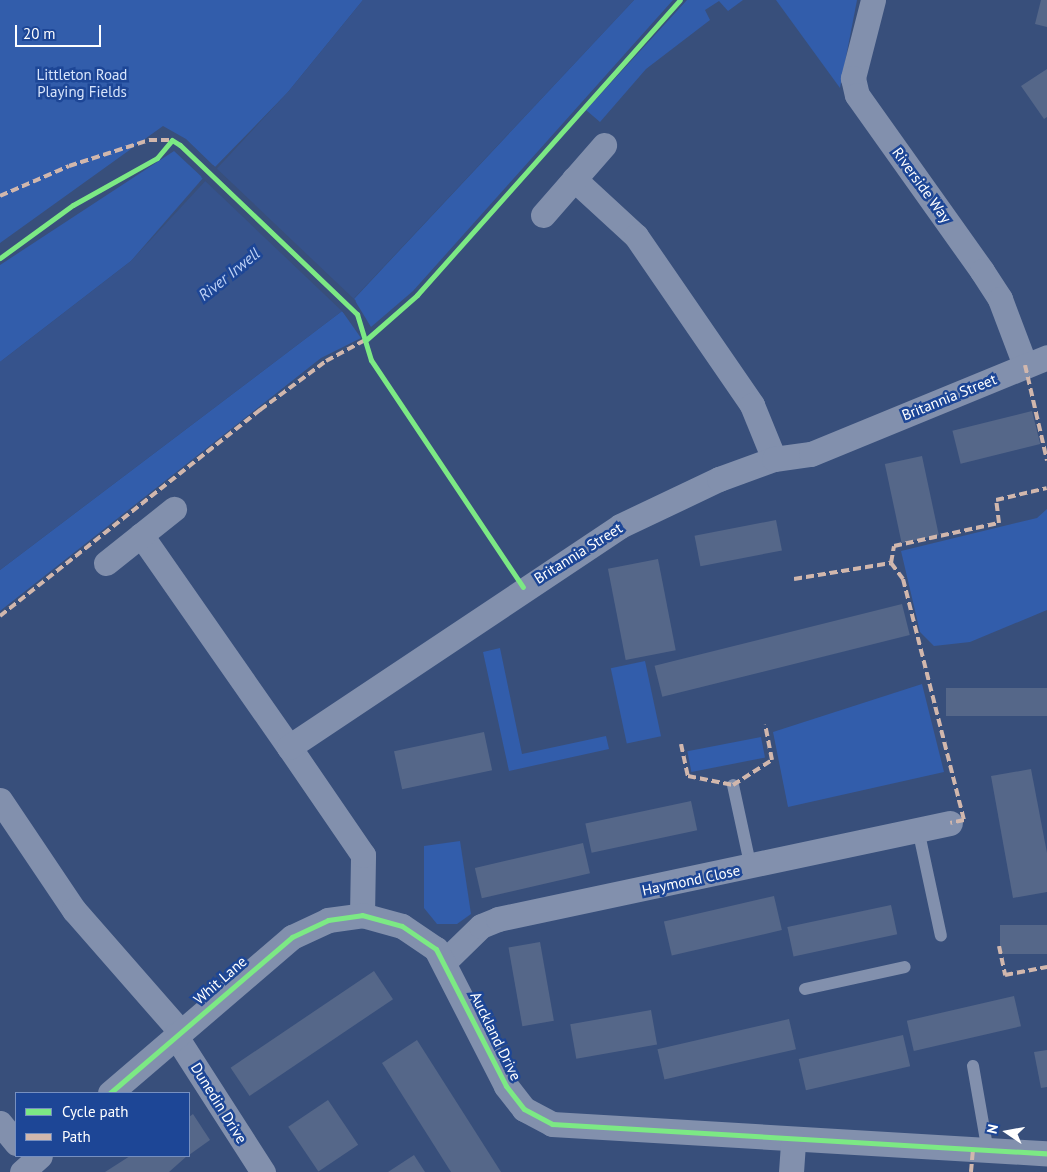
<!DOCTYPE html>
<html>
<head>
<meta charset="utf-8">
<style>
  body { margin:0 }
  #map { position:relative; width:1047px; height:1172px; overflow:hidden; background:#384f7b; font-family:"PT Sans",sans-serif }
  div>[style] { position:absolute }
  .green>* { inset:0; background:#325dab; transform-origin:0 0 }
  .water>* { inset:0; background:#36538c }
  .pier>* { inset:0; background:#384f7b }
  .building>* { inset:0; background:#556789; transform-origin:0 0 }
  .lane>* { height:12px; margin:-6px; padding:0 6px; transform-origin:6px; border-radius:6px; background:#8290ad }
  .street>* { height:25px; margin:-12.5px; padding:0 12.5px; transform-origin:12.5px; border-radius:12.5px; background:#8290ad }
  .quiet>* { height:4px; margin-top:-2px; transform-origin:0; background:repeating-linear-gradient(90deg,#d1b7ad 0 8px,transparent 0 12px) }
  .cycleway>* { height:5px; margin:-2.5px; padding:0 2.5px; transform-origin:2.5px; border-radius:2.5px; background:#7ce984 }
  span { translate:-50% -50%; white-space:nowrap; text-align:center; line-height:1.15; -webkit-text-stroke:5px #1d4696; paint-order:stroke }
  .park-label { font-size:15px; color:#d7e4fb }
  .street-label { font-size:15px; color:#fff }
  .water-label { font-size:16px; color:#bdd1f6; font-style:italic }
  .legend { position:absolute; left:15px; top:1092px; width:175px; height:65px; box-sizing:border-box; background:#1d4696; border:1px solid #7790c0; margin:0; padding:6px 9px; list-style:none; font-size:15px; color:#fff }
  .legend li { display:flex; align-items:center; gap:10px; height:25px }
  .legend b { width:25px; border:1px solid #7790c0 }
  .north { position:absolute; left:982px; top:1107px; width:50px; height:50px; -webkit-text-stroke:4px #1d4696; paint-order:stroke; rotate:282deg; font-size:14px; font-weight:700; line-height:20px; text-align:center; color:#fff }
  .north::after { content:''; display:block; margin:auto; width:18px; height:22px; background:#fff; clip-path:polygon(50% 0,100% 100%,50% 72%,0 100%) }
  .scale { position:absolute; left:15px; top:25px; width:86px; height:22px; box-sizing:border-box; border:2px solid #fff; border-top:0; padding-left:6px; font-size:15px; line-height:18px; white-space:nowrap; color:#fff; -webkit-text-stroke:4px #1d4696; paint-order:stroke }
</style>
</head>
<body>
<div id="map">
  <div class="green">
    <div style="clip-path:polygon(0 0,363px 0,288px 92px,215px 167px,186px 139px,163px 126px,0 243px)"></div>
    <div style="clip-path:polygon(634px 0,673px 0,413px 291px,371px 327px,354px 299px)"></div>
    <div style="clip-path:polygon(687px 0,743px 0,728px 11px,719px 1px,705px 10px,710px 20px,646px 69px,600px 122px,586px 110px)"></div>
    <div style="clip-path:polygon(776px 0,857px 0,840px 88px)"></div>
    <div style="clip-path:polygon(174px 151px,203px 178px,131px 261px,0 362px,0 265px)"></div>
    <div style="clip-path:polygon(342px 311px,361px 338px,321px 358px,0 611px,0 570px)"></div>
    <div style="clip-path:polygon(1047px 509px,1047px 610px,970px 642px,934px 646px,920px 632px,901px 551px,1037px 518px)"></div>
    <div style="clip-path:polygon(500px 648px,522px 754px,606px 736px,609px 749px,509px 771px,483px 652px)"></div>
    <div style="left:645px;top:661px;width:77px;height:35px;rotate:78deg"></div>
    <div style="clip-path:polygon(922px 684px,944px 772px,788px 807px,773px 732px)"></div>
    <div style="left:761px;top:737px;width:21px;height:75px;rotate:79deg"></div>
    <div style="clip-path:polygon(460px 841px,471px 914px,457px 924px,437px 924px,424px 908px,424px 846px)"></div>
  </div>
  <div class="water">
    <div style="clip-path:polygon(363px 0,634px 0,342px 311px,0 570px,0 362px,131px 261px,288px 92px)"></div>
  </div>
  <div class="pier">
    <div style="clip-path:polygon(213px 165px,354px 299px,356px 301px,344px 313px,201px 177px)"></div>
  </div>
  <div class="building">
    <div style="clip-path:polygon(1041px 0,1047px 0,1047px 27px,1035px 24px)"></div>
    <div style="clip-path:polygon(1047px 69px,1047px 117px,1044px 119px,1021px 86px)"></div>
    <div style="left:1032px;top:411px;width:34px;height:82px;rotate:76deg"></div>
    <div style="left:922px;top:456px;width:81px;height:38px;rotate:78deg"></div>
    <div style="left:776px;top:520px;width:31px;height:83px;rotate:79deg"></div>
    <div style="left:658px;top:559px;width:93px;height:51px;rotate:79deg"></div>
    <div style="left:902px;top:604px;width:32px;height:255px;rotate:76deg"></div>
    <div style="left:1047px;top:688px;width:28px;height:101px;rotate:90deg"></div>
    <div style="left:484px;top:732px;width:39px;height:92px;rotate:78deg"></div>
    <div style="clip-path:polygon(1031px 769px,1047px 853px,1047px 892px,1013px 898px,991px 776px)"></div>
    <div style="left:691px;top:801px;width:30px;height:108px;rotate:78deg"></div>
    <div style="left:583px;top:843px;width:31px;height:111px;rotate:77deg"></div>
    <div style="left:774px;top:896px;width:35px;height:113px;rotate:77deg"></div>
    <div style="left:891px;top:905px;width:30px;height:106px;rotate:78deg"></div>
    <div style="left:1047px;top:925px;width:29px;height:47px;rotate:90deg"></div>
    <div style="left:540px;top:942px;width:80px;height:32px;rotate:80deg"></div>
    <div style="left:374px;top:971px;width:34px;height:173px;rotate:56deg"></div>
    <div style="left:1014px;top:996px;width:31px;height:110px;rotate:77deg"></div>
    <div style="left:651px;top:1010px;width:35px;height:82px;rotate:80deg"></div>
    <div style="left:789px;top:1019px;width:31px;height:135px;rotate:77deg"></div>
    <div style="left:903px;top:1035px;width:32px;height:107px;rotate:77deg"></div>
    <div style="clip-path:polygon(417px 1040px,501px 1172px,451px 1172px,382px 1063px)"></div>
    <div style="clip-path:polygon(1047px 1050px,1047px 1087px,1041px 1088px,1034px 1052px)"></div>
    <div style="left:328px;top:1100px;width:54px;height:48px;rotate:56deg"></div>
    <div style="clip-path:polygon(193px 1114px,210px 1140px,189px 1155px,189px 1117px)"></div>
    <div style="clip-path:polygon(414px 1155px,425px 1172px,388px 1172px)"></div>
    <div style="clip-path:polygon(130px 1156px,187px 1156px,169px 1172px,105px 1172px)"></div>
  </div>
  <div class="lane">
    <div style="left:733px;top:785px;width:85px;rotate:77.8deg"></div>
    <div style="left:918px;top:829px;width:109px;rotate:77.9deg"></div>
    <div style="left:805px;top:989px;width:102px;rotate:-12.4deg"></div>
    <div style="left:973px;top:1066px;width:87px;rotate:80.1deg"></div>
  </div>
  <div class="street">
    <div style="left:873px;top:0;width:81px;rotate:104.4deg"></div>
    <div style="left:853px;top:78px;width:17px;rotate:77deg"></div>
    <div style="left:857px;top:95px;width:216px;rotate:54.6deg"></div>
    <div style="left:982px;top:271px;width:33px;rotate:57deg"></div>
    <div style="left:1000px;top:299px;width:71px;rotate:69.3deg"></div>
    <div style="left:574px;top:179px;width:84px;rotate:42.6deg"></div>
    <div style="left:636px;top:236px;width:205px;rotate:55.5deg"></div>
    <div style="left:752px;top:405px;width:58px;rotate:67.8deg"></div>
    <div style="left:543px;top:215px;width:93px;rotate:-48.9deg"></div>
    <div style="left:141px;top:535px;width:259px;rotate:55.1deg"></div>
    <div style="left:106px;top:563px;width:87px;rotate:-38.5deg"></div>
    <div style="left:0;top:800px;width:133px;rotate:56.1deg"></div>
    <div style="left:74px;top:910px;width:161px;rotate:48.8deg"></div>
    <div style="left:362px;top:915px;width:60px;rotate:-89deg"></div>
    <div style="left:363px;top:855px;width:131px;rotate:-124.4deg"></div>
    <div style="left:289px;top:747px;width:398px;rotate:-33.7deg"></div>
    <div style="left:620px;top:526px;width:110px;rotate:-25.4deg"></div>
    <div style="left:719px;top:479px;width:59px;rotate:-20deg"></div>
    <div style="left:774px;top:459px;width:37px;rotate:-8deg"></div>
    <div style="left:811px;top:454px;width:255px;rotate:-22.3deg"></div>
    <div style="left:445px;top:961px;width:50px;rotate:-44.2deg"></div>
    <div style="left:481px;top:926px;width:18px;rotate:-22deg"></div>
    <div style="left:498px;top:919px;width:462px;rotate:-12deg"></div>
    <div style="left:175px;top:1035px;width:163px;rotate:57.3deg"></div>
    <div style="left:110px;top:1093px;width:240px;rotate:-40.6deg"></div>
    <div style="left:292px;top:937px;width:40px;rotate:-25deg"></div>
    <div style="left:328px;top:920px;width:34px;rotate:-8deg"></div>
    <div style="left:362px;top:915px;width:41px;rotate:15.4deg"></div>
    <div style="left:402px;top:926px;width:41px;rotate:34.1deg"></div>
    <div style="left:436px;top:949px;width:154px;rotate:62.9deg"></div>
    <div style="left:506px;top:1086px;width:29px;rotate:52deg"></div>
    <div style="left:524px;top:1109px;width:32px;rotate:28deg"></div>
    <div style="left:552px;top:1124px;width:496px;rotate:3.4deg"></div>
    <div style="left:0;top:1123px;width:26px;rotate:51deg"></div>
    <div style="left:22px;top:1172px;width:24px;rotate:-42deg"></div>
    <div style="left:791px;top:1172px;width:31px;rotate:-86deg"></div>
  </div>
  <div class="quiet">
    <div style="left:0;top:196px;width:75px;rotate:-23.5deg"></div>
    <div style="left:69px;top:166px;width:84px;rotate:-18deg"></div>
    <div style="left:149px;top:140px;width:23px"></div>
    <div style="left:1025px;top:365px;width:98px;rotate:77deg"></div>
    <div style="left:891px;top:563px;width:17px;rotate:-80deg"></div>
    <div style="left:894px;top:546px;width:107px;rotate:-12.4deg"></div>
    <div style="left:999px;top:523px;width:23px;rotate:-97deg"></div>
    <div style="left:996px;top:500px;width:52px;rotate:-13.2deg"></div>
    <div style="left:794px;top:579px;width:98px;rotate:-9.4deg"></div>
    <div style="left:891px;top:563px;width:20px;rotate:53deg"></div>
    <div style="left:903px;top:579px;width:249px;rotate:75.8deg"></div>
    <div style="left:964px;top:820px;width:14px;rotate:168deg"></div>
    <div style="left:0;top:616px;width:332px;rotate:-38.4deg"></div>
    <div style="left:260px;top:410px;width:82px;rotate:-36.6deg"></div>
    <div style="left:326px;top:361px;width:47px;rotate:-28.2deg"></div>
    <div style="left:681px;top:744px;width:33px;rotate:78deg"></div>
    <div style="left:688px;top:776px;width:46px;rotate:11.3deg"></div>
    <div style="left:733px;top:785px;width:46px;rotate:-32.7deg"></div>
    <div style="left:772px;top:760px;width:36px;rotate:-101deg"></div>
    <div style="left:999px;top:946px;width:30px;rotate:78deg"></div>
    <div style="left:1005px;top:975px;width:43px;rotate:-10.8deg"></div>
    <div style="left:971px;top:1172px;width:21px;rotate:-85deg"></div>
  </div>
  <div class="cycleway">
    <div style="left:0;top:258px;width:90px;rotate:-36deg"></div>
    <div style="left:73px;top:205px;width:96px;rotate:-29.2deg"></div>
    <div style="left:157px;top:158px;width:23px;rotate:-50deg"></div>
    <div style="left:172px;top:140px;width:9px;rotate:32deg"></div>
    <div style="left:180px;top:145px;width:245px;rotate:43.7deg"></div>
    <div style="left:357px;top:314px;width:48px;rotate:73.1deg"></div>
    <div style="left:371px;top:360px;width:273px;rotate:56.2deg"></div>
    <div style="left:367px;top:339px;width:67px;rotate:-41.3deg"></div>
    <div style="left:417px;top:295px;width:395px;rotate:-48.3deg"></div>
    <div style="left:110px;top:1093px;width:240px;rotate:-40.6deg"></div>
    <div style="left:292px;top:937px;width:40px;rotate:-25deg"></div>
    <div style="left:328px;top:920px;width:34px;rotate:-8deg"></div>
    <div style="left:362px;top:915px;width:41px;rotate:15.4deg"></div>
    <div style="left:402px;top:926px;width:41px;rotate:34.1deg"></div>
    <div style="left:436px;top:949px;width:154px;rotate:62.9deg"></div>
    <div style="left:506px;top:1086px;width:29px;rotate:52deg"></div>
    <div style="left:524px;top:1109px;width:32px;rotate:28deg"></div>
    <div style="left:552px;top:1124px;width:496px;rotate:3.4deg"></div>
  </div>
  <div class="park-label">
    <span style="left:82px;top:83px">Littleton Road<br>Playing Fields</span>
  </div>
  <div class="street-label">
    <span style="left:922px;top:185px;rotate:54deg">Riverside Way</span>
    <span style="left:949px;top:397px;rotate:-22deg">Britannia Street</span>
    <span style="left:578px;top:553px;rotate:-32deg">Britannia Street</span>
    <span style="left:691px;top:880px;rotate:-12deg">Haymond Close</span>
    <span style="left:220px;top:980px;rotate:-41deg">Whit Lane</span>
    <span style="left:496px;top:1036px;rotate:64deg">Auckland Drive</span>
    <span style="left:219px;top:1103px;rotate:58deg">Dunedin Drive</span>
  </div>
  <div class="water-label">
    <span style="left:229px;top:274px;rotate:-39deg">River Irwell</span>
  </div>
  <ul class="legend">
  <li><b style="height:6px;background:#7ce984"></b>Cycle path</li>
  <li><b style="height:6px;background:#d1b7ad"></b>Path</li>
  </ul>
  <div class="north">N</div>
  <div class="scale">20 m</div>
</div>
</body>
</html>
